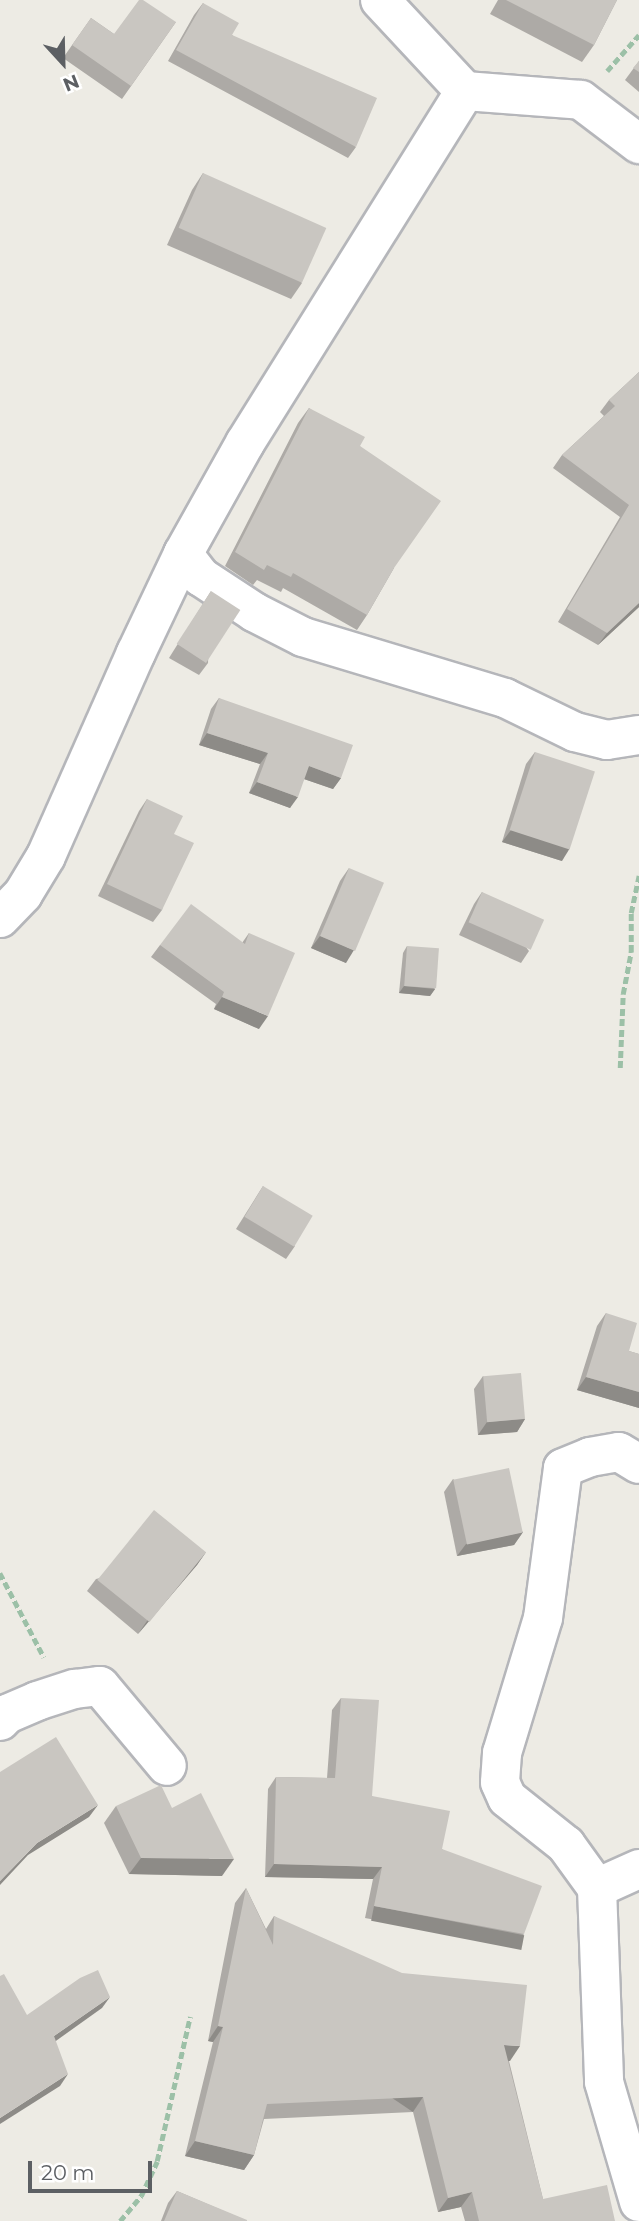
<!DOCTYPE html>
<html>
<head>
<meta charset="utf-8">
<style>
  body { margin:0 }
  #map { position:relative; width:639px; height:2221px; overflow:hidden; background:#edebe4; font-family:Montserrat,sans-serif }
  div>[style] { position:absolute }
  .path>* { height:4.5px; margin-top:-2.25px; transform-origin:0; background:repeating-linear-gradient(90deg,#9cc0a7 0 7px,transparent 0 10.5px) }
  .roads { filter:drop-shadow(2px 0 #b5b6ba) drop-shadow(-2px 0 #b5b6ba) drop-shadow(0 2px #b5b6ba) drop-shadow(0 -2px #b5b6ba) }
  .street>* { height:38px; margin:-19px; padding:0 19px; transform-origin:19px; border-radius:19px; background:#fff }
  .wall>* { inset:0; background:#adaaa6 }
  .shaded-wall>* { inset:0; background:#8d8b87; transform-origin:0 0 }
  .building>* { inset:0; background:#c9c6c1; transform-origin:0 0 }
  span { translate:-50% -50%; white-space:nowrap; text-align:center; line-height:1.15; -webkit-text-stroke:6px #fff; paint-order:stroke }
  .north { position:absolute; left:28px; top:28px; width:70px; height:70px; -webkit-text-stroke:5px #fff; paint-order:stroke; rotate:158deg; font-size:19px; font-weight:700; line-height:28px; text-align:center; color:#5c5f63 }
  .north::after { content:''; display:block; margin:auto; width:24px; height:32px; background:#5c5f63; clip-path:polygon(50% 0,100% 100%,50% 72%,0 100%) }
  .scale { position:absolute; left:28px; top:2161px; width:124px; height:32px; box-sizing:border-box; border:4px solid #5c5f63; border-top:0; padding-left:9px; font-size:21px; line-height:24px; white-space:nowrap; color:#5c5f63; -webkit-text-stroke:5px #fff; paint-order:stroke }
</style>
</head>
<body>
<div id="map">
  <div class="path">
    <div style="left:607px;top:71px;width:48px;rotate:-48.4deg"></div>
    <div style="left:620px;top:1068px;width:74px;rotate:-87.7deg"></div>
    <div style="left:623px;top:994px;width:43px;rotate:-79.2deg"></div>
    <div style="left:631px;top:952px;width:39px;rotate:-90deg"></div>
    <div style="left:631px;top:913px;width:38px;rotate:-78deg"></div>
    <div style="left:0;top:1573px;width:95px;rotate:62.4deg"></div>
    <div style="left:120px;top:2221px;width:33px;rotate:-50deg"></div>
    <div style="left:141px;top:2196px;width:38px;rotate:-65deg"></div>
    <div style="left:157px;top:2161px;width:148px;rotate:-77.1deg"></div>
  </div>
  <div class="roads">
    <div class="street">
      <div style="left:380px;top:0;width:125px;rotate:47deg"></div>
      <div style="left:465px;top:91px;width:116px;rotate:4.4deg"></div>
      <div style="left:581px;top:100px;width:73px;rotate:37.2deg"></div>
      <div style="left:465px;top:91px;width:415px;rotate:122deg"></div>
      <div style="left:245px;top:443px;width:127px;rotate:119.2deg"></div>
      <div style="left:183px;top:554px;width:29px;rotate:52deg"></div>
      <div style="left:201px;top:577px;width:64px;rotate:33.4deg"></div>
      <div style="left:254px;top:612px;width:55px;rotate:27deg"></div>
      <div style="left:303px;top:637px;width:211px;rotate:16.8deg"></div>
      <div style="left:505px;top:698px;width:78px;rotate:25.9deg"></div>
      <div style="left:575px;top:732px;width:33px;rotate:14deg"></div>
      <div style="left:607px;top:740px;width:32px;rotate:-9deg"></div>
      <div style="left:0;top:918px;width:33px;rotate:-46deg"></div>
      <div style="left:23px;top:894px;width:44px;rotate:-58.8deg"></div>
      <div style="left:46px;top:856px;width:222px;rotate:-66.1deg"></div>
      <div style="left:136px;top:653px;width:110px;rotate:-64.6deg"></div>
      <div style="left:0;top:1721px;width:10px;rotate:-45deg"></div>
      <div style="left:7px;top:1714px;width:33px;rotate:-23deg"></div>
      <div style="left:37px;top:1701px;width:40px;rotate:-18deg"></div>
      <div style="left:75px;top:1689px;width:25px;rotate:-7deg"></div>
      <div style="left:100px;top:1686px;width:104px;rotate:50.1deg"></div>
      <div style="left:639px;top:1869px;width:46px;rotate:155.7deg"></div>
      <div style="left:597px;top:1888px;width:194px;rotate:87.9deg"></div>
      <div style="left:604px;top:2082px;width:125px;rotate:73.7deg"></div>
      <div style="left:597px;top:1888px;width:53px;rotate:-125.8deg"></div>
      <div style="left:566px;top:1845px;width:75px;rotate:-141.5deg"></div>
      <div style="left:507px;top:1798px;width:17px;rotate:-114deg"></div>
      <div style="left:500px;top:1782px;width:29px;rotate:-86deg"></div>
      <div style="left:502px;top:1753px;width:141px;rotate:-73.1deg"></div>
      <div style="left:543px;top:1618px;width:151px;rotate:-82.4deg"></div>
      <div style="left:563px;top:1468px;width:29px;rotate:-22deg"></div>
      <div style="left:590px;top:1457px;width:29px;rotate:-10deg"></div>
      <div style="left:619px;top:1452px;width:23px;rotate:31deg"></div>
    </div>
  </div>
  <div class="wall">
    <div style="clip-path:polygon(498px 0,617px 0,594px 45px,582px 62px,490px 14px)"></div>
    <div style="clip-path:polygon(203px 3px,232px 35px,356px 147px,348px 158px,168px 61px,194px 15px)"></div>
    <div style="clip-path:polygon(91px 18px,114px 34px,176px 22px,122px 99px,63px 58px)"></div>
    <div style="clip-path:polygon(639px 61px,639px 92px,625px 80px)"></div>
    <div style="clip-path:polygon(203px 173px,302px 283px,291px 299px,167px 245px,192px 190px)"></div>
    <div style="clip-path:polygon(639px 372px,639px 607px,598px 645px,558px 622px,620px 517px,553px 468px,562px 455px,604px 416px,600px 412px,609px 400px)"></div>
    <div style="clip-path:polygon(309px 408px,360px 446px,394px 568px,367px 615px,357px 630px,283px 588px,281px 592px,257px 580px,253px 585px,225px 566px,298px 423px)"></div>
    <div style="clip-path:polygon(211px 591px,208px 663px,199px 675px,169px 658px)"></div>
    <div style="clip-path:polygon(219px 698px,341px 778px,333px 789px,304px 779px,290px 808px,249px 793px,260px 764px,199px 745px,211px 709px)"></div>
    <div style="clip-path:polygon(535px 752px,562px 861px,502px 842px,526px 764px)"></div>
    <div style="clip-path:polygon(147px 799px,174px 834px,162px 910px,153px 922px,98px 896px,139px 811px)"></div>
    <div style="clip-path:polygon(349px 868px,346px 963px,311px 948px,340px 881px)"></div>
    <div style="clip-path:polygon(482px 892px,529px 951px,521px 963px,459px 935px,474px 904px)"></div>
    <div style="clip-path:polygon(249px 933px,259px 1029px,214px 1009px,216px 1004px,151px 957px,160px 945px,242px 943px)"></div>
    <div style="clip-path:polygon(407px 946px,435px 989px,430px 996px,399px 993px,403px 953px)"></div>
    <div style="clip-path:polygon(263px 1186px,295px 1246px,286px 1259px,236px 1229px)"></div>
    <div style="clip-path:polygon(606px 1313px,629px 1351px,639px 1354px,639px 1408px,577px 1390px,597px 1326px)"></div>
    <div style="clip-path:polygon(483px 1376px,525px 1419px,517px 1432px,478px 1435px,474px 1389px)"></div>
    <div style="clip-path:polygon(453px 1479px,523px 1532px,514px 1545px,457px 1556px,444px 1492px)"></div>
    <div style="clip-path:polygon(206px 1552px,197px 1565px,138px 1634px,87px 1591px,96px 1579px)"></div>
    <div style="clip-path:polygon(341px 1698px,372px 1796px,442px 1849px,524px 1934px,515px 1946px,365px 1918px,373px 1879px,265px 1877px,268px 1789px,276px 1777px,327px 1778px,332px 1710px)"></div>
    <div style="clip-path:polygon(116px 1806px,172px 1808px,222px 1876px,129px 1874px,104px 1823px)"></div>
    <div style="clip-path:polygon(246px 1888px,266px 1929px,274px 1916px,510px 2061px,509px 2061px,543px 2199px,615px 2221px,465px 2221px,461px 2207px,438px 2212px,413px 2112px,264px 2119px,254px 2155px,244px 2170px,185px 2156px,213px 2042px,208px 2041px,235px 1903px)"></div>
    <div style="clip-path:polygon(177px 2191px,247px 2221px,161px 2221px,168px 2203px)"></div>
  </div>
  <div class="shaded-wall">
    <div style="clip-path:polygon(639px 603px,639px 607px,598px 645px,607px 633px)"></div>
    <div style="clip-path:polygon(207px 733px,268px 753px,260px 764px,199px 745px)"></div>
    <div style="clip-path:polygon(309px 766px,341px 778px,333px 789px,301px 778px)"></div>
    <div style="clip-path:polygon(257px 782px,298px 797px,290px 808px,249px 793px)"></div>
    <div style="clip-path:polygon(511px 830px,570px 848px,562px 861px,502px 842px)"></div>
    <div style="clip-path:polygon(320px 936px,354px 950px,346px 963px,311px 948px)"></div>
    <div style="clip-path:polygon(404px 986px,435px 989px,430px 996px,399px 993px)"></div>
    <div style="clip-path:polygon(222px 997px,268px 1016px,259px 1029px,214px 1009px)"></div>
    <div style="clip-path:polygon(586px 1377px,639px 1392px,639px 1408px,577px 1390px)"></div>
    <div style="clip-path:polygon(525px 1419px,517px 1432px,478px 1435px,487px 1422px)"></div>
    <div style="clip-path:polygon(523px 1532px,514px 1545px,457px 1556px,466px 1544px)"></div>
    <div style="clip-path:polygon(206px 1552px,197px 1565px,138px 1634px,147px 1621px)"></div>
    <div style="clip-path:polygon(98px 1805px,89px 1817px,28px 1855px,0 1885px,0 1881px,37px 1843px)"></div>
    <div style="clip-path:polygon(141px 1858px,234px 1859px,222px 1876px,129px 1874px)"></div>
    <div style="clip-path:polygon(274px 1864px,382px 1867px,373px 1879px,265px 1877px)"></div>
    <div style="left:374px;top:1906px;width:153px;height:15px;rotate:11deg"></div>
    <div style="clip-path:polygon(110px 1997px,102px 2008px,46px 2048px,54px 2036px)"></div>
    <div style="clip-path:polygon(218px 2026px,223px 2027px,213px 2042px,208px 2041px)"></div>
    <div style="clip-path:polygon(504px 2045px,520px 2046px,510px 2061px,494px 2060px)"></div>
    <div style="clip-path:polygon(68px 2074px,60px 2086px,0 2124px,0 2118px)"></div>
    <div style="left:423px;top:2097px;width:18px;height:156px;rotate:124deg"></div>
    <div style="clip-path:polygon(195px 2141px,254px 2155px,244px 2170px,185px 2156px)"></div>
    <div style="clip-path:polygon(472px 2192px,461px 2207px,438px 2212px,448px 2198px)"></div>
  </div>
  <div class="building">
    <div style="clip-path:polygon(139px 0,143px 0,176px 22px,131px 86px,72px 45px,91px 18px,114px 34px)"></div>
    <div style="clip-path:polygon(506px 0,617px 0,594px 45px)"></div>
    <div style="clip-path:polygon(203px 3px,239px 23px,232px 35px,377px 98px,356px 147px,176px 50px)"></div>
    <div style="clip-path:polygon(639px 61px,639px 72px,633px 68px)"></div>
    <div style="left:203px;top:173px;width:135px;height:60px;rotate:24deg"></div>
    <div style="clip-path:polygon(639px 372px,639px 603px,607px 633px,567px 609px,629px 505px,562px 455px,615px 406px,609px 400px)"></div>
    <div style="clip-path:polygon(309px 408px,365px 437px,360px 446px,441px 501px,394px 568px,367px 615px,293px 573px,291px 577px,267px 565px,264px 570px,235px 552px)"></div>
    <div style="left:211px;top:591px;width:35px;height:63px;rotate:33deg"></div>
    <div style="clip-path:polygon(219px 698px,353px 745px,341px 778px,309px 766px,298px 797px,257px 782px,268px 753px,207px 733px)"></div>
    <div style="left:535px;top:752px;width:63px;height:82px;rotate:18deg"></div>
    <div style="clip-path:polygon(147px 799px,183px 816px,174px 834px,194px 843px,162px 910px,107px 884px)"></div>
    <div style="left:349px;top:868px;width:38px;height:74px;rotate:23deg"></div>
    <div style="left:482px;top:892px;width:68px;height:33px;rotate:24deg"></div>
    <div style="clip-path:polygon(191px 904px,245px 944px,249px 933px,295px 953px,268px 1016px,222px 997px,224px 992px,160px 945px)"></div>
    <div style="left:407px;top:946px;width:32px;height:40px;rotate:4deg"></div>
    <div style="left:263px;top:1186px;width:58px;height:36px;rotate:31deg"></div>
    <div style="clip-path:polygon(606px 1313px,637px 1323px,629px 1351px,639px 1354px,639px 1392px,586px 1377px)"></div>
    <div style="left:521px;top:1373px;width:46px;height:38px;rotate:85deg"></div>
    <div style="left:509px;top:1468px;width:66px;height:57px;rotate:78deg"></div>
    <div style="left:154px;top:1510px;width:67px;height:90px;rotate:39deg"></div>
    <div style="clip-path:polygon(341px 1698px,379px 1700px,372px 1796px,450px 1811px,442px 1849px,542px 1886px,524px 1934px,374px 1906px,382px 1867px,274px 1864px,276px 1777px,335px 1778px)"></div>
    <div style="clip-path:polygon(56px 1737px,98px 1805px,37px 1843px,0 1881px,0 1772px)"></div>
    <div style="clip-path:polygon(161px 1785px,172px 1808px,201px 1793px,234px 1859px,141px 1858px,116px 1806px)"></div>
    <div style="clip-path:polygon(246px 1888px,273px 1945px,274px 1916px,402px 1973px,527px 1985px,520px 2046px,504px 2045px,543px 2199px,607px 2185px,615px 2221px,479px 2221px,472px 2192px,448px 2198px,423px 2097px,267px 2104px,254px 2155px,195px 2141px,223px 2027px,218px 2026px)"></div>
    <div style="clip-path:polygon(98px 1970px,110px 1997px,54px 2036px,68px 2074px,0 2118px,0 1976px,4px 1974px,27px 2015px,80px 1978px)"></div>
    <div style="clip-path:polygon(177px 2191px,247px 2220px,247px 2221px,164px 2221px)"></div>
  </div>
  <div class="north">N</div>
  <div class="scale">20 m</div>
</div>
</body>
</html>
